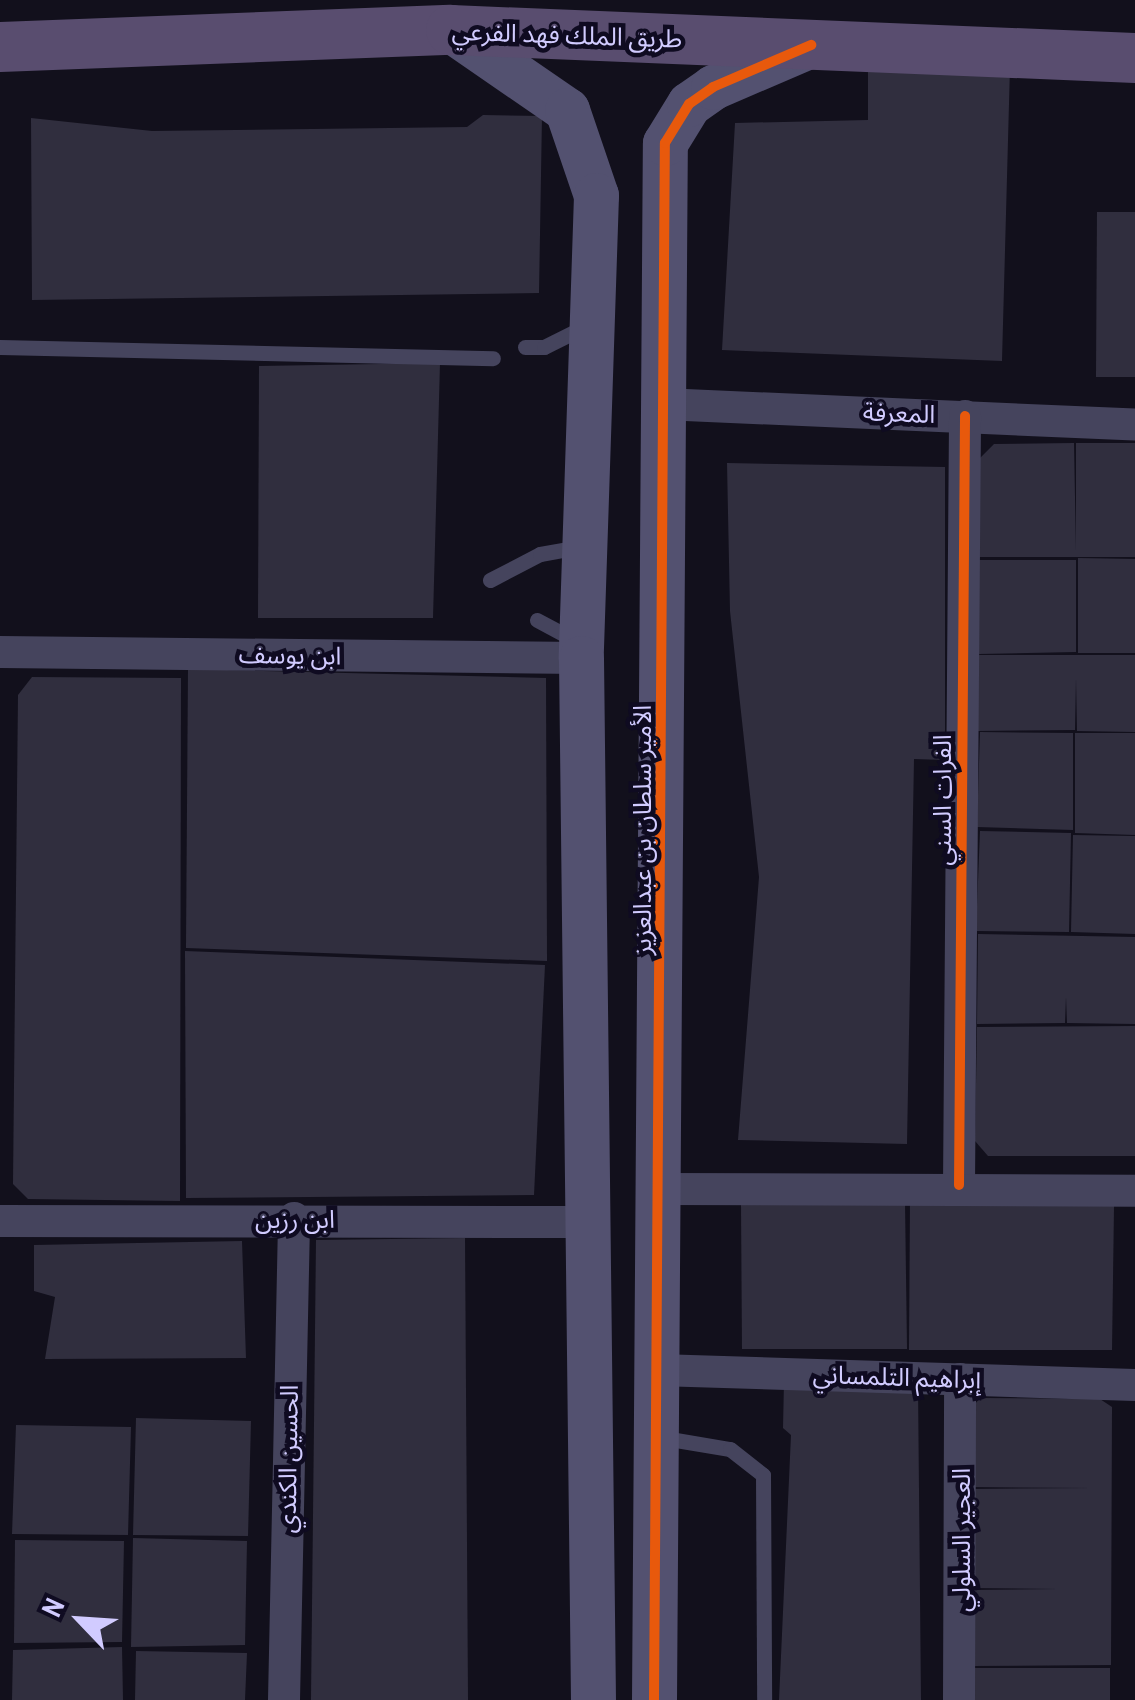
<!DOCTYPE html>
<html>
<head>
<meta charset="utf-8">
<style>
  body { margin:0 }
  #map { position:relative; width:1135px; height:1700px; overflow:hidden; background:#12101c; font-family:"Archivo Narrow","Noto Sans Arabic",sans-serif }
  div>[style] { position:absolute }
  .building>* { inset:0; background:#302e3e }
  .lane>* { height:15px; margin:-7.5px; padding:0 7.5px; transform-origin:7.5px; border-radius:7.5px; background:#45445d }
  .street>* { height:32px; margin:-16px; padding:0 16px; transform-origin:16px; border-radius:16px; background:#45445d }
  .secondary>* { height:45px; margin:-22.5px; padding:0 22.5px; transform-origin:22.5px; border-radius:22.5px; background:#535170 }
  .primary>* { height:50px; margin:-25px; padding:0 25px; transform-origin:25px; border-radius:25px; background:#594d6f }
  .cycleway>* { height:10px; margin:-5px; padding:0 5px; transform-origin:5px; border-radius:5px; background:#e8590c }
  span { translate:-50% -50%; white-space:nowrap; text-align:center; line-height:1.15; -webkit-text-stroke:9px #0f0b21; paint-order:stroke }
  .street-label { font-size:25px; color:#d1cbff }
  .north { position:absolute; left:30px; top:1570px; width:100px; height:100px; -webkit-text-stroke:8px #0f0b21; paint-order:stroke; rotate:295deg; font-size:28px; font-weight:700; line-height:40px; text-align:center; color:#d1cbff }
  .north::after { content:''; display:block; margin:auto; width:35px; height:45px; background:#d1cbff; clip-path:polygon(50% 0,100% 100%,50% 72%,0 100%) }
</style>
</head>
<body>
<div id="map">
  <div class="building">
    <div style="clip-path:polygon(868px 60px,1010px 67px,1002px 361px,722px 350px,735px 123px,868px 120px)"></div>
    <div style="clip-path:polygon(483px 115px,542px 116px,539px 293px,32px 300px,31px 118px,152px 131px,467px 127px)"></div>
    <div style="clip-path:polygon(1097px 212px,1135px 212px,1135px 377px,1096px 377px)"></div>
    <div style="clip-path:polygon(440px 363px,433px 618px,258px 618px,259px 366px)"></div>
    <div style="clip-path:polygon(1074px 443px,1076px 551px,1076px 443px,1135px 443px,1135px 557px,978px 557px,979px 459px,994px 444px)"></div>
    <div style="clip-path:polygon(727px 463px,945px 467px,945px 760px,914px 759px,907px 1144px,738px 1140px,759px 877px,730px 611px)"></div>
    <div style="clip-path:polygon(1078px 558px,1135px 559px,1135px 653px,1078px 653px)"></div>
    <div style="clip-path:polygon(979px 560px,1076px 560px,1076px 652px,979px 654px)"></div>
    <div style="clip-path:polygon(979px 655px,1135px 655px,1135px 732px,1077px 731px,1076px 679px,1075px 730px,977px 731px)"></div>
    <div style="clip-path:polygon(188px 669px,546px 678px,547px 961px,186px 948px)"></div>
    <div style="clip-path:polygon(32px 677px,181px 678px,180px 1201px,28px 1199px,13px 1184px,18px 695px)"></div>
    <div style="clip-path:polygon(980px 732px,1073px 733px,1073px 830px,977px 827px)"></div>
    <div style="clip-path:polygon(1075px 733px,1135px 733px,1135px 835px,1075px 833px)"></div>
    <div style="clip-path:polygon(980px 831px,1071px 833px,1069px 932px,976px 931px)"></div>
    <div style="clip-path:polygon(1073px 835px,1135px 836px,1135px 934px,1071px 932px)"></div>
    <div style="clip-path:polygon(978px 934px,1135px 937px,1135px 1024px,1067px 1023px,1066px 997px,1065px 1023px,977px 1024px)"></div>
    <div style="clip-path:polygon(185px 951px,545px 965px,534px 1195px,186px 1198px)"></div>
    <div style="clip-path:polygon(1135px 1026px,1135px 1156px,988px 1156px,975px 1141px,977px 1027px)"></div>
    <div style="clip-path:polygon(910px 1201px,1114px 1206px,1112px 1350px,909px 1350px)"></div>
    <div style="clip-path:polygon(905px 1202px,907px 1349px,742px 1349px,741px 1203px)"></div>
    <div style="clip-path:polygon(465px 1238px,468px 1700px,311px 1700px,316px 1240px)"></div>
    <div style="clip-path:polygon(242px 1241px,246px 1358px,45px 1359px,55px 1297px,34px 1291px,34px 1245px)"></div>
    <div style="clip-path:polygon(784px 1381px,918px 1385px,921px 1700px,779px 1700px,791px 1435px,783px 1428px)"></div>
    <div style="clip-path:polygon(980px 1398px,1100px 1399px,1112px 1407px,1111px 1665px,971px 1666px,970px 1590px,1058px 1589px,970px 1588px,970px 1489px,1092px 1488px,969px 1487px,970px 1410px)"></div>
    <div style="clip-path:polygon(136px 1418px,251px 1421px,248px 1536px,133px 1535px)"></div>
    <div style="clip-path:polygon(16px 1425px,131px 1427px,128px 1535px,12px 1534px)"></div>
    <div style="clip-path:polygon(133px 1538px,247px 1541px,245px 1645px,131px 1647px)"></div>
    <div style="clip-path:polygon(15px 1540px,124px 1541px,122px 1642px,14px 1643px)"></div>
    <div style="clip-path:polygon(122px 1647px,123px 1700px,12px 1700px,13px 1650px)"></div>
    <div style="clip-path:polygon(136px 1651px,247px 1653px,245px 1700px,135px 1700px)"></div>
    <div style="clip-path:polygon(971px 1668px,1110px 1668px,1110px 1700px,970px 1700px)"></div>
  </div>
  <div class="lane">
    <div style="left:0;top:347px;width:493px;rotate:1.3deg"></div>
    <div style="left:525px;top:347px;width:19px"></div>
    <div style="left:544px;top:347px;width:42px;rotate:-26.6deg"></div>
    <div style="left:490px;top:580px;width:56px;rotate:-27.5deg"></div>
    <div style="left:540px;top:554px;width:39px;rotate:-10deg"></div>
    <div style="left:537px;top:620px;width:47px;rotate:28.2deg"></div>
    <div style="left:658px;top:1437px;width:73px;rotate:9.5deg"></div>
    <div style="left:730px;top:1449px;width:42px;rotate:38.2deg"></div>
    <div style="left:763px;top:1475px;width:225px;rotate:89.7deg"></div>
  </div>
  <div class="street">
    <div style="left:663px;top:404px;width:472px;rotate:2.5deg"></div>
    <div style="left:0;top:652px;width:581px;rotate:0.59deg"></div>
    <div style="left:959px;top:1185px;width:769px;rotate:-89.55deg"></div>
    <div style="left:661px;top:1189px;width:474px;rotate:0.2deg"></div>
    <div style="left:0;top:1221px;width:590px;rotate:0.1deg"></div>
    <div style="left:658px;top:1370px;width:477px;rotate:1.8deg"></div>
    <div style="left:284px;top:1700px;width:482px;rotate:-88.8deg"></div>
    <div style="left:959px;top:1700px;width:321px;rotate:-89.8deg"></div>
  </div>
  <div class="secondary">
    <div style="left:451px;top:30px;width:141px;rotate:34.6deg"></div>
    <div style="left:567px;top:110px;width:90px;rotate:71.2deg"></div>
    <div style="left:596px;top:195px;width:463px;rotate:91.9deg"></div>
    <div style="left:581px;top:658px;width:1042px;rotate:89.34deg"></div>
    <div style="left:654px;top:1700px;width:1557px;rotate:-89.6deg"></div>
    <div style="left:665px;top:143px;width:46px;rotate:-58.4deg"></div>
    <div style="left:689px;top:104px;width:29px;rotate:-35deg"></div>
    <div style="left:713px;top:87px;width:107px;rotate:-23.2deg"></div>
  </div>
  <div class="primary">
    <div style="left:0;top:47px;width:451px;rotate:-2.2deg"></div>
    <div style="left:451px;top:30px;width:685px;rotate:2.34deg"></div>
  </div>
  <div class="cycleway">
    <div style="left:959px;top:1185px;width:769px;rotate:-89.55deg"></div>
    <div style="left:654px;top:1700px;width:1557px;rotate:-89.6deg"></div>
    <div style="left:665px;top:143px;width:46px;rotate:-58.4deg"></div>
    <div style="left:689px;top:104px;width:29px;rotate:-35deg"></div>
    <div style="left:713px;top:87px;width:107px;rotate:-23.2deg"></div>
  </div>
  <div class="street-label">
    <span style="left:567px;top:35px;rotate:2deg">طريق الملك فهد الفرعي</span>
    <span style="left:899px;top:413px;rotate:2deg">المعرفة</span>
    <span style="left:290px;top:655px;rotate:1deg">ابن يوسف</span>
    <span style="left:942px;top:800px;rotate:-90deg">الفرات السني</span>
    <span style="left:642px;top:830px;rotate:-90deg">الأمير سلطان بن عبدالعزيز</span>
    <span style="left:295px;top:1219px">ابن رزين</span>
    <span style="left:897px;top:1377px;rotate:2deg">إبراهيم التلمساني</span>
    <span style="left:288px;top:1459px;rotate:-89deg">الحسين الكندي</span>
    <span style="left:961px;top:1540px;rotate:-90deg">العجير السلولي</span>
  </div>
  <div class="north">N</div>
</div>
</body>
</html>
